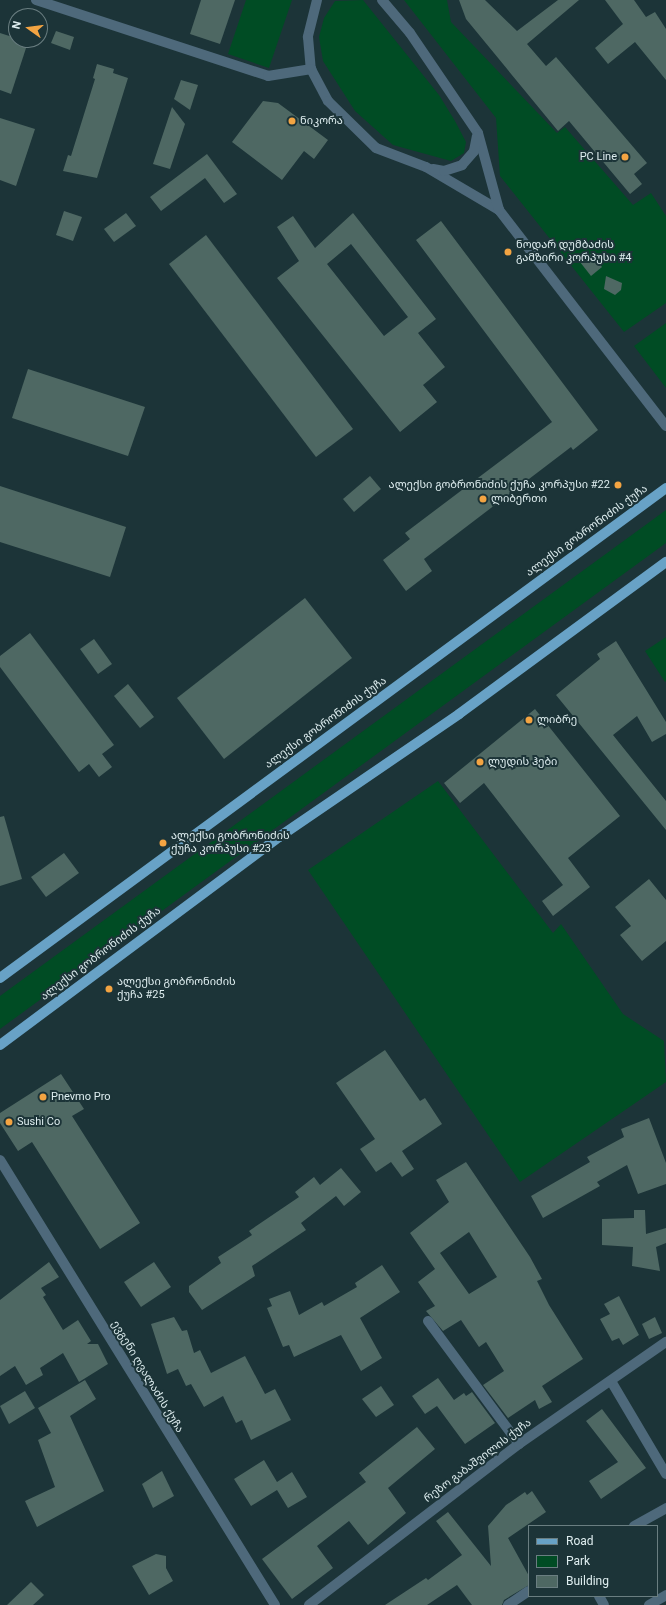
<!DOCTYPE html>
<html>
<head>
<meta charset="utf-8">
<style>
  body { margin:0 }
  #map { position:relative; width:666px; height:1605px; overflow:hidden; background:#1c3438; font-family:Roboto,"Noto Sans Georgian",sans-serif }
  div>[style] { position:absolute }
  .green>* { inset:0; background:#004c24 }
  .building>* { inset:0; background:#4e6863 }
  .minor>* { height:10px; margin:-5px; padding:0 5px; transform-origin:5px; border-radius:5px; background:#4e697b }
  .major>* { height:10px; margin:-5px; padding:0 5px; transform-origin:5px; border-radius:5px; background:#68a2c6 }
  .dots>* { width:11px; height:11px; translate:-50% -50%; box-sizing:border-box; border:2px solid #1c3438; border-radius:50% }
  span { translate:-50% -50%; white-space:nowrap; text-align:center; line-height:1.15; -webkit-text-stroke:4px #1c3438; paint-order:stroke }
  .poi-label { font-size:11px; color:#deedef }
  .left { translate:0 -50%; text-align:left }
  .right { translate:-100% -50%; text-align:right }
  .street-label { font-size:11px; color:#deedef }
  .legend { position:absolute; left:528px; top:1525px; width:130px; height:72px; box-sizing:border-box; background:#1c3438; border:1px solid #6a7e81; margin:0; padding:5px 7px; list-style:none; font-size:12px; color:#deedef }
  .legend li { display:flex; align-items:center; gap:8px; height:20px }
  .legend b { width:20px; border:1px solid #6a7e81 }
  .north { position:absolute; left:8px; top:8px; width:40px; height:40px; box-sizing:border-box; background:#1c3438; border:1px solid #6a7e81; border-radius:50%; rotate:284deg; font-size:11px; font-weight:700; line-height:16px; text-align:center; color:#deedef }
  .north::after { content:''; display:block; margin:auto; width:14px; height:18px; background:#f3a442; clip-path:polygon(50% 0,100% 100%,50% 72%,0 100%) }
</style>
</head>
<body>
<div id="map">
  <div class="green">
    <div style="clip-path:polygon(246px 0,292px 0,269px 68px,228px 54px)"></div>
    <div style="clip-path:polygon(363px 0,439px 95px,455px 121px,466px 142px,464px 153px,451px 161px,393px 145px,355px 111px,323px 61px,319px 37px,324px 18px,335px 1px)"></div>
    <div style="clip-path:polygon(404px 0,447px 0,451px 22px,557px 133px,565px 127px,633px 205px,651px 193px,666px 216px,666px 303px,624px 332px,500px 176px,496px 118px)"></div>
    <div style="clip-path:polygon(666px 323px,666px 388px,634px 346px)"></div>
    <div style="clip-path:polygon(666px 510px,666px 543px,0 1029px,0 996px)"></div>
    <div style="clip-path:polygon(666px 637px,666px 681px,665px 682px,645px 651px)"></div>
    <div style="clip-path:polygon(438px 781px,553px 933px,561px 924px,623px 1014px,664px 1041px,666px 1082px,520px 1182px,308px 870px)"></div>
  </div>
  <div class="building">
    <div style="clip-path:polygon(201px 0,235px 0,220px 44px,190px 34px)"></div>
    <div style="clip-path:polygon(459px 0,485px 0,517px 31px,558px 0,579px 0,527px 44px,546px 66px,556px 57px,647px 163px,634px 174px,642px 184px,630px 194px,569px 121px,558px 131px,466px 19px)"></div>
    <div style="clip-path:polygon(605px 0,634px 0,646px 17px,655px 12px,666px 29px,666px 80px,635px 42px,608px 64px,595px 48px,623px 24px)"></div>
    <div style="clip-path:polygon(56px 31px,74px 37px,70px 50px,51px 43px)"></div>
    <div style="clip-path:polygon(0 33px,28px 42px,11px 94px,0 90px)"></div>
    <div style="clip-path:polygon(97px 64px,114px 69px,113px 73px,128px 78px,97px 178px,63px 171px,68px 155px,71px 156px,95px 79px,93px 78px)"></div>
    <div style="clip-path:polygon(181px 80px,198px 85px,190px 110px,174px 99px)"></div>
    <div style="clip-path:polygon(263px 101px,278px 103px,328px 140px,314px 159px,304px 151px,282px 180px,232px 142px)"></div>
    <div style="clip-path:polygon(172px 107px,185px 124px,170px 169px,153px 164px)"></div>
    <div style="clip-path:polygon(0 118px,35px 129px,16px 186px,0 180px)"></div>
    <div style="clip-path:polygon(207px 154px,237px 194px,224px 203px,205px 178px,161px 211px,150px 197px)"></div>
    <div style="clip-path:polygon(64px 211px,82px 217px,73px 241px,56px 235px)"></div>
    <div style="clip-path:polygon(126px 213px,136px 226px,114px 242px,104px 229px)"></div>
    <div style="clip-path:polygon(evenodd,353px 213px,436px 319px,418px 333px,445px 367px,423px 385px,437px 402px,400px 432px,277px 278px,299px 261px,277px 227px,293px 216px,315px 248px,353px 213px,351px 244px,408px 317px,384px 336px,327px 264px,351px 244px)"></div>
    <div style="clip-path:polygon(441px 221px,598px 430px,573px 450px,571px 447px,424px 559px,432px 571px,406px 591px,383px 560px,410px 539px,405px 533px,552px 422px,416px 240px)"></div>
    <div style="clip-path:polygon(206px 235px,353px 429px,316px 457px,169px 264px)"></div>
    <div style="clip-path:polygon(591px 254px,602px 267px,591px 276px,580px 262px)"></div>
    <div style="clip-path:polygon(606px 276px,622px 283px,621px 290px,615px 295px,604px 289px)"></div>
    <div style="clip-path:polygon(28px 369px,145px 407px,128px 456px,12px 418px)"></div>
    <div style="clip-path:polygon(370px 476px,381px 489px,354px 512px,343px 499px)"></div>
    <div style="clip-path:polygon(0 486px,126px 527px,110px 577px,0 542px)"></div>
    <div style="clip-path:polygon(305px 598px,352px 658px,224px 759px,177px 698px)"></div>
    <div style="clip-path:polygon(30px 633px,114px 745px,102px 754px,112px 767px,99px 777px,89px 764px,79px 772px,0 667px,0 656px)"></div>
    <div style="clip-path:polygon(94px 639px,112px 664px,98px 674px,80px 649px)"></div>
    <div style="clip-path:polygon(616px 641px,666px 722px,666px 734px,652px 742px,637px 716px,613px 735px,666px 801px,666px 830px,556px 695px,600px 659px,597px 654px)"></div>
    <div style="clip-path:polygon(128px 684px,154px 717px,140px 728px,114px 696px)"></div>
    <div style="clip-path:polygon(535px 709px,620px 816px,568px 858px,590px 887px,553px 916px,542px 901px,563px 885px,484px 783px,460px 803px,444px 783px)"></div>
    <div style="clip-path:polygon(4px 816px,22px 879px,0 886px,0 817px)"></div>
    <div style="clip-path:polygon(64px 853px,79px 873px,46px 897px,31px 877px)"></div>
    <div style="clip-path:polygon(649px 879px,666px 900px,666px 941px,642px 961px,620px 935px,631px 926px,615px 907px)"></div>
    <div style="clip-path:polygon(385px 1050px,420px 1101px,425px 1098px,442px 1124px,402px 1151px,414px 1169px,402px 1177px,391px 1162px,376px 1172px,360px 1149px,375px 1139px,336px 1083px)"></div>
    <div style="clip-path:polygon(61px 1074px,84px 1109px,72px 1116px,140px 1223px,100px 1249px,32px 1142px,18px 1151px,0 1123px,0 1113px)"></div>
    <div style="clip-path:polygon(649px 1118px,666px 1163px,666px 1184px,638px 1194px,627px 1165px,597px 1182px,600px 1186px,543px 1218px,531px 1196px,590px 1162px,587px 1157px,624px 1137px,621px 1129px)"></div>
    <div style="clip-path:polygon(evenodd,466px 1162px,530px 1257px,542px 1279px,537px 1281px,549px 1305px,583px 1359px,542px 1386px,552px 1402px,539px 1409px,535px 1400px,508px 1418px,483px 1385px,504px 1371px,486px 1342px,479px 1347px,461px 1320px,443px 1331px,426px 1311px,435px 1306px,418px 1282px,435px 1269px,410px 1233px,449px 1202px,436px 1180px,466px 1162px,469px 1232px,497px 1277px,469px 1294px,440px 1253px,469px 1232px)"></div>
    <div style="clip-path:polygon(341px 1168px,361px 1192px,344px 1206px,336px 1196px,301px 1223px,306px 1230px,252px 1266px,255px 1276px,202px 1310px,189px 1292px,189px 1286px,221px 1263px,218px 1257px,252px 1235px,249px 1231px,299px 1197px,295px 1192px,314px 1177px,320px 1185px)"></div>
    <div style="clip-path:polygon(634px 1210px,645px 1210px,646px 1234px,666px 1228px,666px 1243px,656px 1247px,660px 1271px,632px 1266px,633px 1247px,602px 1245px,602px 1219px,634px 1218px)"></div>
    <div style="clip-path:polygon(49px 1262px,59px 1277px,41px 1288px,46px 1295px,43px 1297px,63px 1330px,78px 1320px,91px 1341px,87px 1344px,98px 1344px,108px 1364px,79px 1382px,63px 1353px,40px 1368px,43px 1375px,26px 1385px,15px 1366px,0 1376px,0 1300px)"></div>
    <div style="clip-path:polygon(154px 1262px,171px 1287px,141px 1307px,124px 1282px)"></div>
    <div style="clip-path:polygon(382px 1265px,400px 1292px,360px 1318px,382px 1358px,361px 1371px,341px 1335px,294px 1357px,289px 1345px,283px 1347px,267px 1308px,272px 1306px,269px 1299px,290px 1291px,299px 1315px,322px 1302px,324px 1306px,357px 1287px,355px 1283px)"></div>
    <div style="clip-path:polygon(619px 1296px,639px 1335px,623px 1345px,619px 1338px,612px 1341px,600px 1319px,610px 1314px,604px 1304px)"></div>
    <div style="clip-path:polygon(174px 1317px,182px 1331px,187px 1330px,194px 1353px,200px 1350px,211px 1373px,245px 1356px,265px 1394px,275px 1389px,291px 1420px,251px 1440px,242px 1420px,236px 1423px,223px 1396px,204px 1407px,191px 1384px,186px 1386px,178px 1369px,167px 1374px,151px 1324px)"></div>
    <div style="clip-path:polygon(655px 1317px,662px 1333px,649px 1339px,642px 1324px)"></div>
    <div style="clip-path:polygon(438px 1378px,454px 1400px,464px 1393px,466px 1396px,472px 1392px,495px 1423px,465px 1444px,437px 1406px,425px 1414px,412px 1396px)"></div>
    <div style="clip-path:polygon(85px 1380px,96px 1399px,70px 1416px,104px 1491px,37px 1527px,25px 1501px,55px 1487px,38px 1440px,51px 1433px,38px 1408px)"></div>
    <div style="clip-path:polygon(381px 1386px,394px 1405px,376px 1417px,362px 1399px)"></div>
    <div style="clip-path:polygon(25px 1391px,35px 1408px,9px 1424px,0 1406px)"></div>
    <div style="clip-path:polygon(602px 1409px,646px 1468px,601px 1499px,589px 1481px,618px 1462px,586px 1421px)"></div>
    <div style="clip-path:polygon(417px 1427px,435px 1449px,388px 1488px,406px 1513px,368px 1545px,349px 1521px,317px 1546px,333px 1568px,292px 1599px,262px 1559px,366px 1482px,359px 1473px)"></div>
    <div style="clip-path:polygon(264px 1460px,277px 1482px,292px 1472px,307px 1497px,288px 1508px,277px 1490px,251px 1506px,234px 1479px)"></div>
    <div style="clip-path:polygon(162px 1471px,174px 1496px,153px 1508px,142px 1484px)"></div>
    <div style="clip-path:polygon(532px 1491px,546px 1512px,508px 1538px,529px 1576px,529px 1585px,504px 1600px,502px 1605px,472px 1605px,457px 1585px,427px 1605px,385px 1605px,426px 1578px,428px 1580px,462px 1555px,436px 1521px,448px 1512px,491px 1566px,488px 1526px,506px 1505px,525px 1492px,527px 1495px)"></div>
    <div style="clip-path:polygon(156px 1554px,166px 1556px,166px 1568px,173px 1581px,149px 1595px,132px 1566px)"></div>
    <div style="clip-path:polygon(31px 1582px,44px 1595px,33px 1605px,7px 1605px)"></div>
  </div>
  <div class="minor">
    <div style="left:36px;top:0;width:244px;rotate:18.1deg"></div>
    <div style="left:268px;top:76px;width:44px;rotate:-9.2deg"></div>
    <div style="left:317px;top:0;width:38px;rotate:104deg"></div>
    <div style="left:308px;top:37px;width:32px;rotate:85deg"></div>
    <div style="left:311px;top:69px;width:36px;rotate:62deg"></div>
    <div style="left:328px;top:101px;width:67px;rotate:44.4deg"></div>
    <div style="left:376px;top:148px;width:53px;rotate:20.8deg"></div>
    <div style="left:426px;top:167px;width:85px;rotate:30.5deg"></div>
    <div style="left:499px;top:210px;width:273px;rotate:52.3deg"></div>
    <div style="left:382px;top:0;width:43px;rotate:49.7deg"></div>
    <div style="left:410px;top:33px;width:121px;rotate:55.8deg"></div>
    <div style="left:478px;top:133px;width:80px;rotate:74.7deg"></div>
    <div style="left:433px;top:169px;width:11px;rotate:10deg"></div>
    <div style="left:444px;top:171px;width:19px;rotate:-18deg"></div>
    <div style="left:462px;top:165px;width:18px;rotate:-49deg"></div>
    <div style="left:474px;top:151px;width:15px;rotate:-79deg"></div>
    <div style="left:0;top:1160px;width:523px;rotate:58.28deg"></div>
    <div style="left:428px;top:1321px;width:153px;rotate:53.5deg"></div>
    <div style="left:611px;top:1381px;width:108px;rotate:59.4deg"></div>
    <div style="left:634px;top:1526px;width:37px;rotate:-29deg"></div>
    <div style="left:599px;top:1596px;width:10px;rotate:61deg"></div>
    <div style="left:309px;top:1605px;width:265px;rotate:-37.5deg"></div>
    <div style="left:519px;top:1444px;width:179px;rotate:-34.8deg"></div>
    <div style="left:508px;top:1605px;width:25px;rotate:-34deg"></div>
    <div style="left:649px;top:1605px;width:20px;rotate:-30deg"></div>
  </div>
  <div class="major">
    <div style="left:0;top:978px;width:827px;rotate:-36.34deg"></div>
    <div style="left:0;top:1045px;width:348px;rotate:-36.7deg"></div>
    <div style="left:279px;top:837px;width:218px;rotate:-34.3deg"></div>
    <div style="left:459px;top:714px;width:257px;rotate:-36.3deg"></div>
  </div>
  <div class="dots">
    <div style="left:292px;top:121px;background:#f3a442"></div>
    <div style="left:625px;top:157px;background:#f3a442"></div>
    <div style="left:508px;top:252px;background:#f3a442"></div>
    <div style="left:618px;top:485px;background:#f3a442"></div>
    <div style="left:483px;top:499px;background:#f3a442"></div>
    <div style="left:529px;top:720px;background:#f3a442"></div>
    <div style="left:480px;top:762px;background:#f3a442"></div>
    <div style="left:163px;top:843px;background:#f3a442"></div>
    <div style="left:109px;top:989px;background:#f3a442"></div>
    <div style="left:43px;top:1097px;background:#f3a442"></div>
    <div style="left:9px;top:1122px;background:#f3a442"></div>
  </div>
  <div class="poi-label">
    <span class="left" style="left:300px;top:121px">ნიკორა</span>
    <span class="right" style="left:617px;top:157px">PC Line</span>
    <span class="left" style="left:516px;top:252px">ნოდარ დუმბაძის<br>გამზირი კორპუსი #4</span>
    <span class="right" style="left:610px;top:485px">ალექსი გობრონიძის ქუჩა კორპუსი #22</span>
    <span class="left" style="left:491px;top:499px">ლიბერთი</span>
    <span class="left" style="left:537px;top:720px">ლიბრე</span>
    <span class="left" style="left:488px;top:762px">ლუდის ჰები</span>
    <span class="left" style="left:171px;top:843px">ალექსი გობრონიძის<br>ქუჩა კორპუსი #23</span>
    <span class="left" style="left:117px;top:989px">ალექსი გობრონიძის<br>ქუჩა #25</span>
    <span class="left" style="left:51px;top:1097px">Pnevmo Pro</span>
    <span class="left" style="left:17px;top:1122px">Sushi Co</span>
  </div>
  <div class="street-label">
    <span style="left:587px;top:531px;rotate:-36deg">ალექსი გობრონიძის ქუჩა</span>
    <span style="left:326px;top:723px;rotate:-36deg">ალექსი გობრონიძის ქუჩა</span>
    <span style="left:101px;top:954px;rotate:-37deg">ალექსი გობრონიძის ქუჩა</span>
    <span style="left:147px;top:1377px;rotate:59deg">ევგენი ღვალაძის ქუჩა</span>
    <span style="left:478px;top:1461px;rotate:-37deg">რეზო გაბაშვილის ქუჩა</span>
  </div>
  <ul class="legend">
  <li><b style="height:5px;background:#68a2c6"></b>Road</li>
  <li><b style="height:11px;background:#004c24"></b>Park</li>
  <li><b style="height:11px;background:#4e6863"></b>Building</li>
  </ul>
  <div class="north">N</div>
</div>
</body>
</html>
